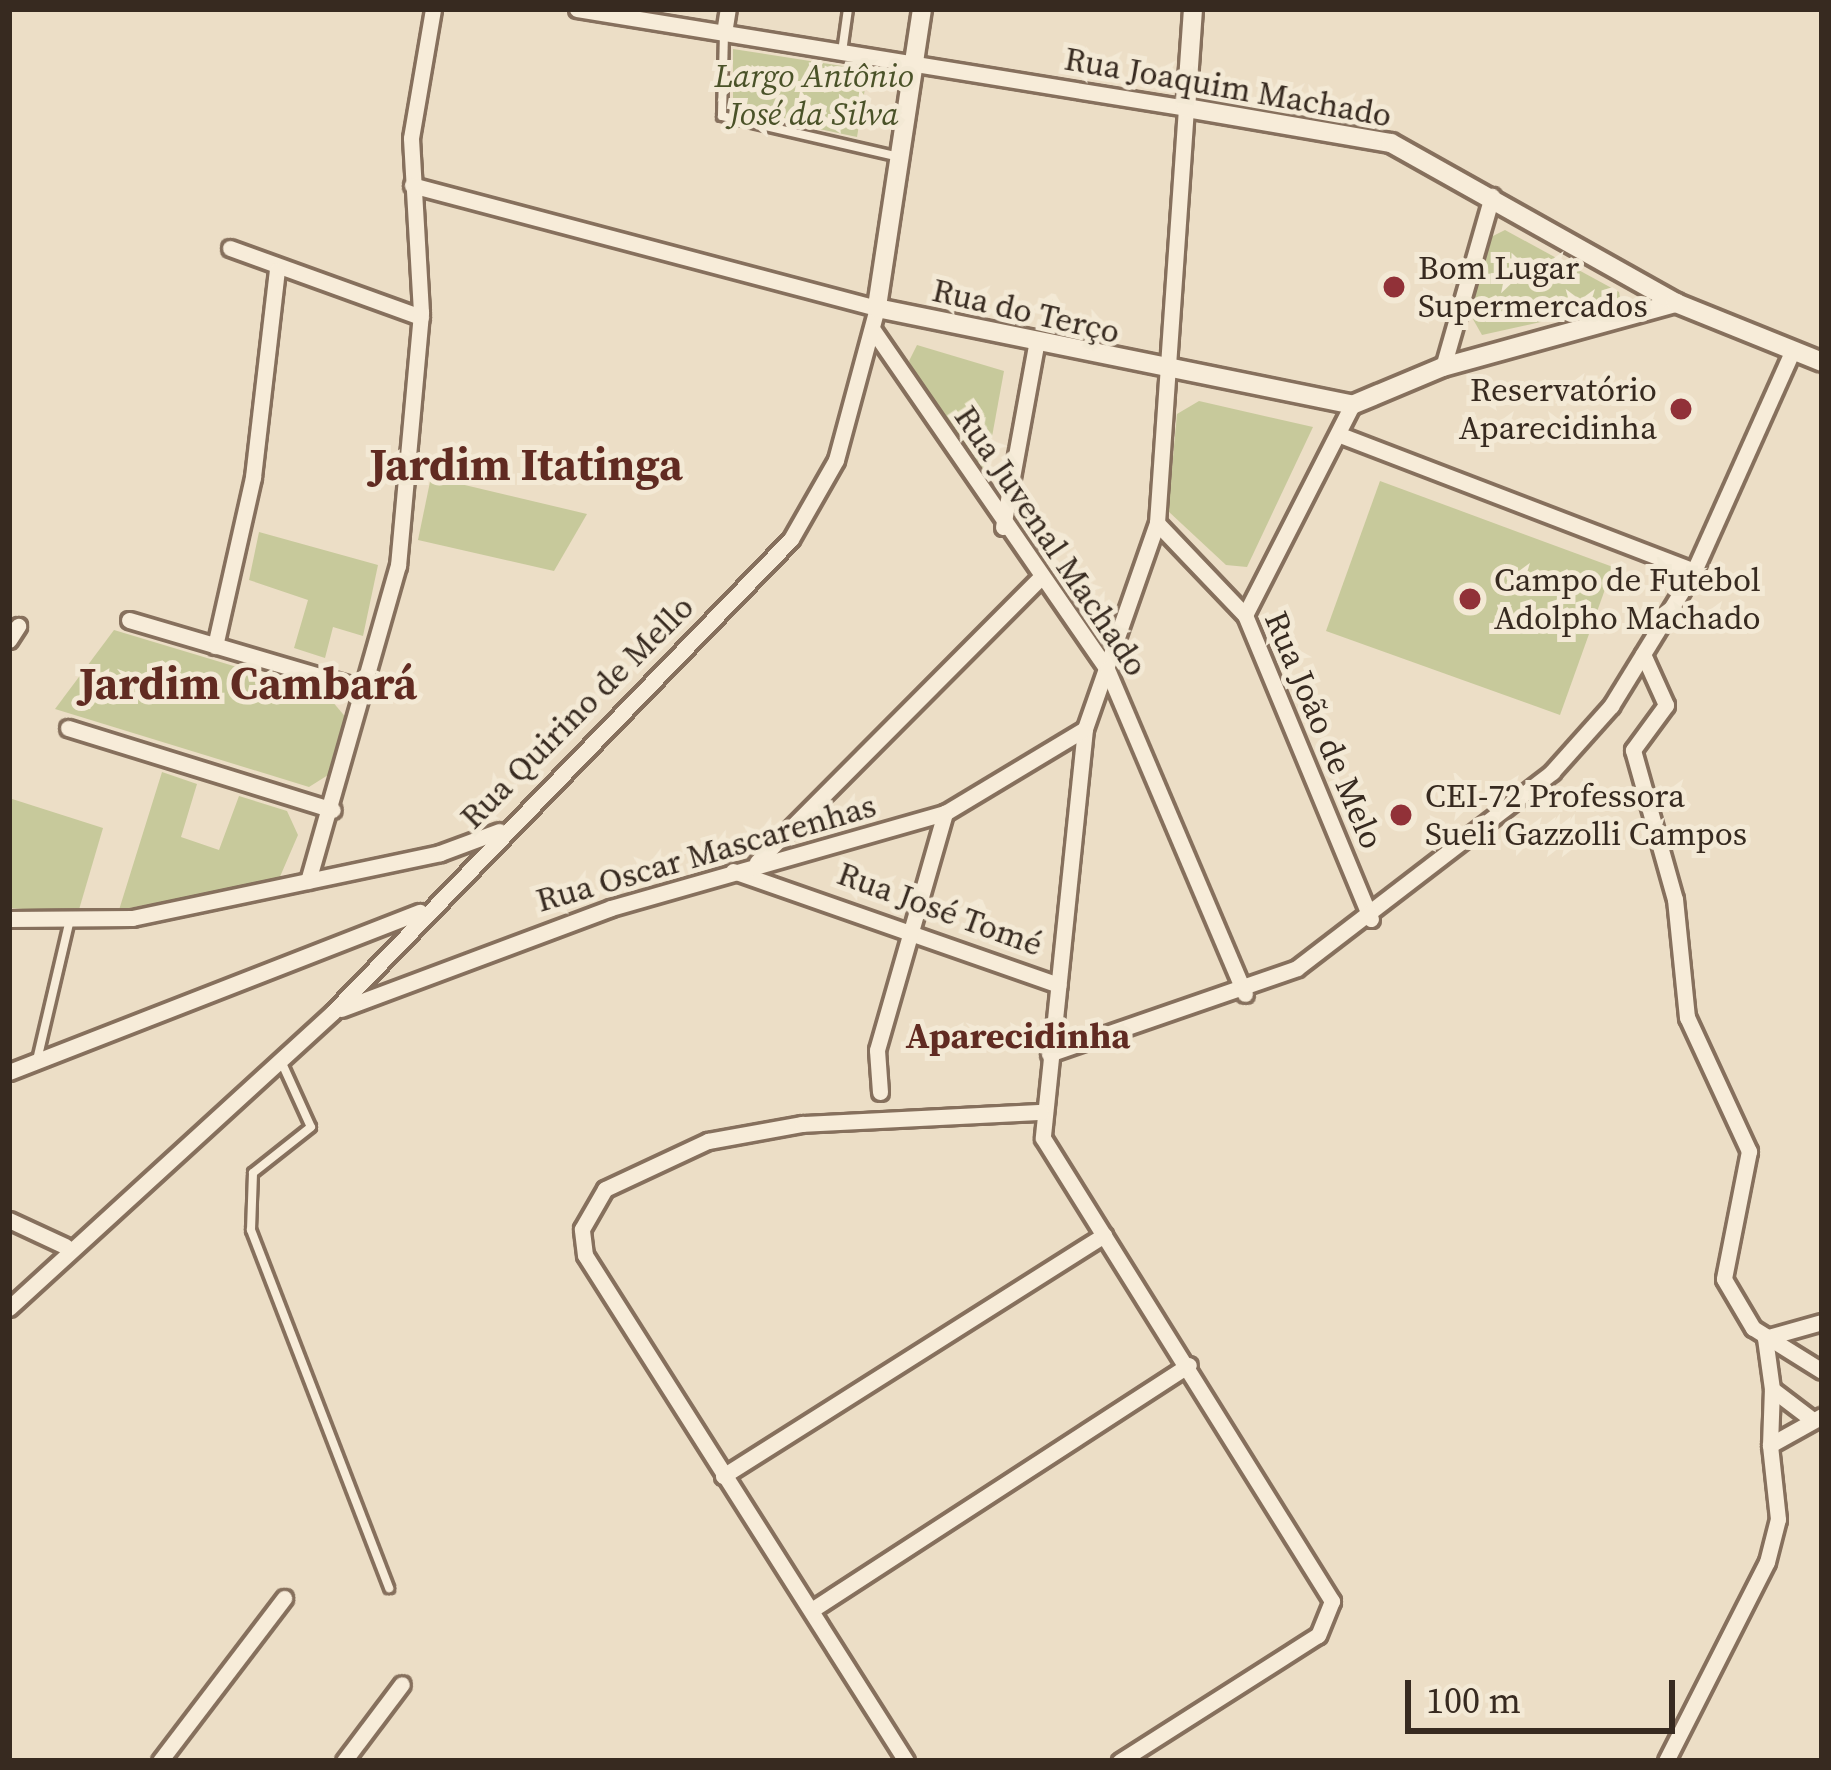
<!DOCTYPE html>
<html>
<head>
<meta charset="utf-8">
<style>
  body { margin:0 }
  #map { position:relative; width:1831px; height:1770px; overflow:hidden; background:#ecdec6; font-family:"Source Serif 4",serif }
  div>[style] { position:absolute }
  .green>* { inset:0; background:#c7c99b }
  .roads { filter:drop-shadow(3px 0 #86705d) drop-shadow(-3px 0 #86705d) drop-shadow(0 3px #86705d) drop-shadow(0 -3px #86705d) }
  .service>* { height:8px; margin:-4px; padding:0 4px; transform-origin:4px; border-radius:4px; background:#f7ecd9 }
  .minor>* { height:15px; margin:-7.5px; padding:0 7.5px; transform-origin:7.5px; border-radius:7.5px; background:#f7ecd9 }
  .tertiary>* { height:18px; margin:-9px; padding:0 9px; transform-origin:9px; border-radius:9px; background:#f7ecd9 }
  .dots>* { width:33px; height:33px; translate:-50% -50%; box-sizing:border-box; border:6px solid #f3e9d5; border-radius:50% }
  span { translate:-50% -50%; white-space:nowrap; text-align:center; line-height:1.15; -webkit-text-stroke:10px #f3e9d5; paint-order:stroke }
  .park-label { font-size:33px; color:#4a5228; font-style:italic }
  .street-label { font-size:33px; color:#372a20 }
  .poi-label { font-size:33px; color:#372a20 }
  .left { translate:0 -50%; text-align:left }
  .right { translate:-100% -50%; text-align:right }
  .neighbourhood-label { font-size:36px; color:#612b22; font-weight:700 }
  .district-label { font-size:45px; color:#612b22; font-weight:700 }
  .frame { position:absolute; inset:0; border:12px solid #372a20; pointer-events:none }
  .scale { position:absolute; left:1405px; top:1680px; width:270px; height:54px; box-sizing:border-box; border:6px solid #372a20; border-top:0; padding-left:15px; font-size:36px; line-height:42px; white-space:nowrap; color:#372a20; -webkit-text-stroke:9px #f3e9d5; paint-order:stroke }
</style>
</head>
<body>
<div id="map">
  <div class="green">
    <div style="clip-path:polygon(733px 49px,868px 70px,857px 137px,733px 111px)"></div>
    <div style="clip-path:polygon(1505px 230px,1619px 292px,1621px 304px,1482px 335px,1470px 314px,1491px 237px)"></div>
    <div style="clip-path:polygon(917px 345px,1004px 371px,985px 475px,924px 392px,909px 361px)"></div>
    <div style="clip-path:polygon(1199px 401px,1313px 427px,1247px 567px,1226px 565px,1168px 511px,1177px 414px)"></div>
    <div style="clip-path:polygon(431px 477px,587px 514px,554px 571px,418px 540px)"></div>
    <div style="clip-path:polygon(1380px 481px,1613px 567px,1560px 715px,1326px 631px)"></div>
    <div style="clip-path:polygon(259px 532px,378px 565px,363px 636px,333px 627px,325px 658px,294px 648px,308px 600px,249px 580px)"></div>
    <div style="clip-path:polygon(114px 630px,326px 694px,348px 720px,336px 770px,309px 787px,55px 709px)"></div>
    <div style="clip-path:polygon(162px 772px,197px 784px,181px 837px,219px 850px,239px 796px,287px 811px,298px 835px,279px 879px,119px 910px)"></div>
    <div style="clip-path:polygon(9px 798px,103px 828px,78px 913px,9px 908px)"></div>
  </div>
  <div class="roads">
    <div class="service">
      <div style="left:724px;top:33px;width:83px;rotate:91.4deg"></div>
      <div style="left:722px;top:116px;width:183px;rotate:13deg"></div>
      <div style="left:842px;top:52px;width:43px;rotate:-82.1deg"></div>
      <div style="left:37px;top:1060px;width:140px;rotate:-76.8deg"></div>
      <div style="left:281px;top:1061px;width:72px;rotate:65.6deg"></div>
      <div style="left:311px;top:1127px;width:74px;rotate:141.6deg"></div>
      <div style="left:253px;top:1173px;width:57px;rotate:92deg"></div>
      <div style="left:251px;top:1230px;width:384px;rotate:68.9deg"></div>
    </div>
    <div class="minor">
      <div style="left:577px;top:9px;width:617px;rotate:9.23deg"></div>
      <div style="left:1186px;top:108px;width:416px;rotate:94deg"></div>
      <div style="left:1157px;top:523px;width:218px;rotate:109.3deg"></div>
      <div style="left:1085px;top:729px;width:411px;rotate:95.9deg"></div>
      <div style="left:1043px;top:1138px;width:546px;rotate:58.03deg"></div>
      <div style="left:1332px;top:1601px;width:37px;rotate:112deg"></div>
      <div style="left:1318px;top:1635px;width:235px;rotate:147.5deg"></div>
      <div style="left:724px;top:33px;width:24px;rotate:-81deg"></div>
      <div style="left:230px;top:248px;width:203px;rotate:19.9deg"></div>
      <div style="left:873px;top:330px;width:412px;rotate:55.4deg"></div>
      <div style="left:1107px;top:669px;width:353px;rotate:67deg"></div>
      <div style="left:1443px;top:367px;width:178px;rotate:-74deg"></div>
      <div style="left:1340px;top:435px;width:379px;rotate:21deg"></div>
      <div style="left:1157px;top:523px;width:127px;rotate:46.3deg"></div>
      <div style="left:1245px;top:615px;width:329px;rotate:67.5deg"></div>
      <div style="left:1003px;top:527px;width:185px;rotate:-79.7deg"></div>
      <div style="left:1245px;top:615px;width:236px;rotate:-63deg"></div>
      <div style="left:129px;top:620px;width:248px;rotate:16.4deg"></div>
      <div style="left:9px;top:640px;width:17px;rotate:-57deg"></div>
      <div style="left:215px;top:646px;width:173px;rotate:-77.3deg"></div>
      <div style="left:253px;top:477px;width:208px;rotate:-83.4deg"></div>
      <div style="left:1643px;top:654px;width:56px;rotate:65.7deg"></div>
      <div style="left:1666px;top:705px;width:56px;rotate:126.3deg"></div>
      <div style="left:1633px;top:750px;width:155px;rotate:74.3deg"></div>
      <div style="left:1675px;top:899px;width:119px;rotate:84.2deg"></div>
      <div style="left:1687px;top:1017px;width:148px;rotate:65.2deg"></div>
      <div style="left:1749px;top:1151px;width:130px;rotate:101.1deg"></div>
      <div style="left:1724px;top:1279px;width:57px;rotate:59.4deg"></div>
      <div style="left:1753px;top:1328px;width:81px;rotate:31.9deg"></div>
      <div style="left:68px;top:728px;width:277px;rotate:17.2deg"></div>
      <div style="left:757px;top:862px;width:400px;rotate:-45.1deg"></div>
      <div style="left:733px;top:871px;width:345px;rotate:19.3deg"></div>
      <div style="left:308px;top:881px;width:328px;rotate:-74.1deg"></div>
      <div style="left:398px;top:566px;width:255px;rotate:-84.8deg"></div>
      <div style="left:421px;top:312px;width:174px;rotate:-93.3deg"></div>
      <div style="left:411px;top:138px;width:131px;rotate:-80.3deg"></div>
      <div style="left:9px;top:919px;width:123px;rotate:-0.5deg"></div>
      <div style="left:132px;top:918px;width:315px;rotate:-11.9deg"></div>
      <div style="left:440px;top:853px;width:63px;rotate:-20.4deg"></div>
      <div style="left:341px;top:1009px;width:288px;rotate:-20.5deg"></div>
      <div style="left:611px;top:908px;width:347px;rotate:-15.9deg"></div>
      <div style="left:945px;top:813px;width:163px;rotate:-31deg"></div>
      <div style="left:1049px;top:1054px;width:262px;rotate:-19.1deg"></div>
      <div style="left:1297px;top:968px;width:322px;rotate:-37.5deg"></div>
      <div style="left:1552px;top:772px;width:89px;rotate:-48.2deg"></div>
      <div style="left:1611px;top:706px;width:158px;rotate:-58.4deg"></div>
      <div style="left:1694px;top:571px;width:242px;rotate:-65.9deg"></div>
      <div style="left:9px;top:1072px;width:441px;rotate:-21.3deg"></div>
      <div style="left:880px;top:1092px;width:42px;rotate:-94.1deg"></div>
      <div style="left:877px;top:1050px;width:247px;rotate:-74deg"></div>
      <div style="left:9px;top:1220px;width:62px;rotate:24.9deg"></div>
      <div style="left:9px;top:1308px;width:439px;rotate:-42.4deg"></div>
      <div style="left:333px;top:1012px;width:658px;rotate:-45.92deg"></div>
      <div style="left:791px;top:539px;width:91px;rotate:-60.3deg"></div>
      <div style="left:836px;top:460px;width:157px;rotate:-74.9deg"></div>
      <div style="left:877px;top:308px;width:481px;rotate:-165.2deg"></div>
      <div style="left:1810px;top:1418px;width:48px;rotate:-142.7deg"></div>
      <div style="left:1772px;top:1389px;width:51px;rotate:-97.8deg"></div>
      <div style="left:1765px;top:1338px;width:59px;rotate:-15.7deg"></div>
      <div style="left:1770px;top:1445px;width:56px;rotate:-88deg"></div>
      <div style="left:723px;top:1476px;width:451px;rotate:-32.3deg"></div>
      <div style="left:813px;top:1609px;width:448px;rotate:-33deg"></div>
      <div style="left:160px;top:1761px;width:205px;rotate:-52.7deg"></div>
      <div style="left:344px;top:1761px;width:96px;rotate:-53deg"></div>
      <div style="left:906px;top:1761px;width:599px;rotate:-122.39deg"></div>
      <div style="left:585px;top:1255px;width:26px;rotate:-97deg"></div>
      <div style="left:582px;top:1229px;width:46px;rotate:-60.1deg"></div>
      <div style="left:605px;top:1189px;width:114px;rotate:-25deg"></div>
      <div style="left:708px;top:1141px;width:96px;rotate:-10.3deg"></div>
      <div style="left:802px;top:1124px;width:239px;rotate:-2.9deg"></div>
      <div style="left:1666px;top:1761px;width:223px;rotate:-63.1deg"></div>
      <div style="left:1767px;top:1562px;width:44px;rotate:-75.7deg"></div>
      <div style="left:1778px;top:1519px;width:74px;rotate:-96.2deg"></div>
      <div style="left:1770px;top:1445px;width:60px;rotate:-29.1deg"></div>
    </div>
    <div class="tertiary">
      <div style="left:922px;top:9px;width:302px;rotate:98.6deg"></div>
      <div style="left:877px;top:308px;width:485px;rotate:11.5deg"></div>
      <div style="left:1352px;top:405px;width:99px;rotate:-22.7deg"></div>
      <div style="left:1443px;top:367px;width:242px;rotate:-15.4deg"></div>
      <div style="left:1193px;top:9px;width:99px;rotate:94deg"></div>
      <div style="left:1186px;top:108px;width:208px;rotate:9.7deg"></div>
      <div style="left:1391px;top:143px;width:327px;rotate:29.3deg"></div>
      <div style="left:1676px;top:303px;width:157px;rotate:22deg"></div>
    </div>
  </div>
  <div class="dots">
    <div style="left:1394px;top:287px;background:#913138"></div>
    <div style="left:1681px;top:409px;background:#913138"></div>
    <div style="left:1470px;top:599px;background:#913138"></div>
    <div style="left:1401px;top:815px;background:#913138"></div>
  </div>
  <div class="park-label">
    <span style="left:814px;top:95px">Largo Antônio<br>José da Silva</span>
  </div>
  <div class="street-label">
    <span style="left:1228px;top:87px;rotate:10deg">Rua Joaquim Machado</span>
    <span style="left:1026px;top:311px;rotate:13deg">Rua do Terço</span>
    <span style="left:1051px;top:541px;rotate:56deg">Rua Juvenal Machado</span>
    <span style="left:577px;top:712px;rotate:-45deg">Rua Quirino de Mello</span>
    <span style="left:1324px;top:730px;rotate:67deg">Rua João de Melo</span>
    <span style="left:706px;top:853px;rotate:-16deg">Rua Oscar Mascarenhas</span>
    <span style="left:940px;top:909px;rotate:20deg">Rua José Tomé</span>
  </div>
  <div class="poi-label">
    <span class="left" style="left:1418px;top:287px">Bom Lugar<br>Supermercados</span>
    <span class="right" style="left:1657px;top:409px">Reservatório<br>Aparecidinha</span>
    <span class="left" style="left:1494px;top:599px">Campo de Futebol<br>Adolpho Machado</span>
    <span class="left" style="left:1425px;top:815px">CEI-72 Professora<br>Sueli Gazzolli Campos</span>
  </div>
  <div class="neighbourhood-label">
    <span style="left:1018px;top:1036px">Aparecidinha</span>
  </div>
  <div class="district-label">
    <span style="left:526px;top:465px">Jardim Itatinga</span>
    <span style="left:248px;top:684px">Jardim Cambará</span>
  </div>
  <div class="frame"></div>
  <div class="scale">100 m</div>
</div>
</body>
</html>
